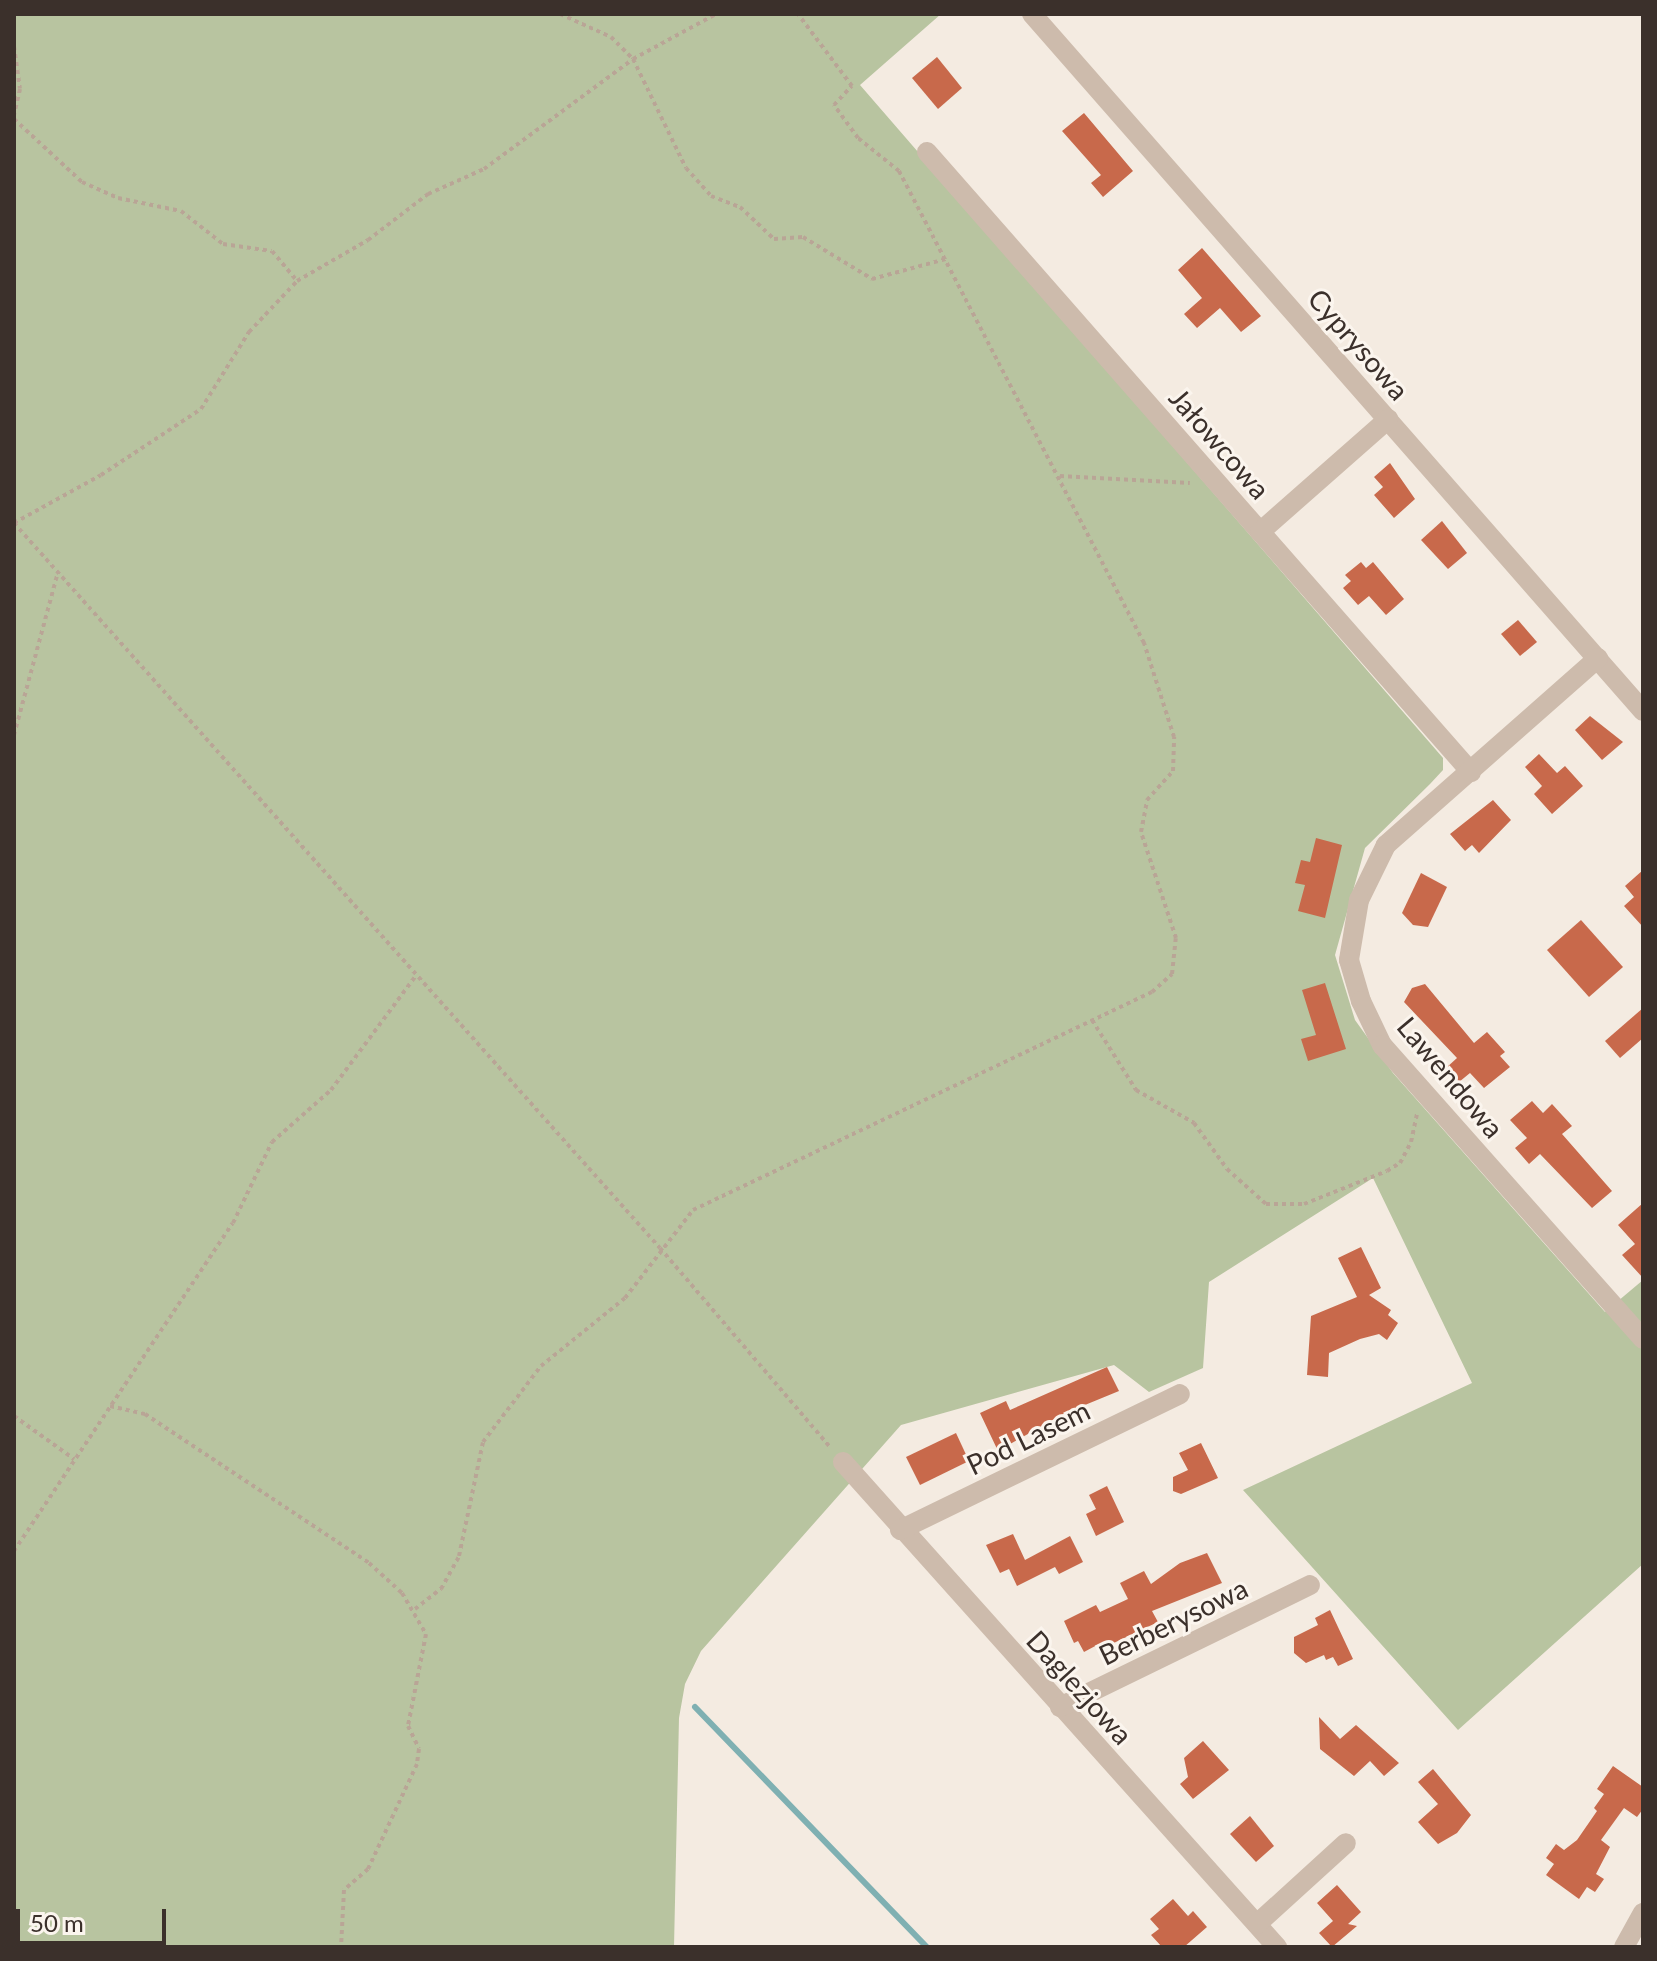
<!DOCTYPE html>
<html>
<head>
<meta charset="utf-8">
<style>
  body { margin:0 }
  #map { position:relative; width:1657px; height:1961px; overflow:hidden; background:#f4ebe1; font-family:Lato,sans-serif }
  div>[style] { position:absolute }
  .green>* { inset:0; background:#b8c4a0 }
  .stream>* { height:6px; margin:-3px; padding:0 3px; transform-origin:3px; border-radius:3px; background:#7fb0b2 }
  .building>* { inset:0; background:#c8694b }
  .path>* { height:4px; margin-top:-2px; transform-origin:0; background:repeating-linear-gradient(90deg,#b9a596 0 4px,transparent 0 8px) }
  .minor>* { height:20px; margin:-10px; padding:0 10px; transform-origin:10px; border-radius:10px; background:#cdbbac }
  span { translate:-50% -50%; white-space:nowrap; text-align:center; line-height:1.15; -webkit-text-stroke:6px #fbf5ee; paint-order:stroke }
  .street-label { font-size:28px; color:#3b302b }
  .frame { position:absolute; inset:0; border:16px solid #3b302b; pointer-events:none }
  .scale { position:absolute; left:16px; top:1909px; width:150px; height:36px; box-sizing:border-box; border:4px solid #3b302b; border-top:0; padding-left:10px; font-size:24px; line-height:28px; white-space:nowrap; color:#3b302b; -webkit-text-stroke:6px #fbf5ee; paint-order:stroke }
</style>
</head>
<body>
<div id="map">
  <div class="green">
    <div style="clip-path:polygon(14px 14px,941px 14px,860px 85px,1443px 758px,1443px 770px,1430px 784px,1365px 848px,1335px 955px,1355px 1020px,1393px 1073px,1605px 1312px,1643px 1280px,1643px 1564px,1458px 1730px,1243px 1490px,1472px 1383px,1373px 1178px,1209px 1282px,1203px 1368px,1149px 1392px,1114px 1365px,901px 1425px,701px 1651px,685px 1684px,679px 1718px,674px 1947px,14px 1947px)"></div>
  </div>
  <div class="stream">
    <div style="left:695px;top:1707px;width:334px;rotate:46deg"></div>
  </div>
  <div class="building">
    <div style="clip-path:polygon(937px 57px,962px 88px,938px 109px,912px 78px)"></div>
    <div style="clip-path:polygon(1084px 113px,1133px 171px,1103px 197px,1091px 183px,1101px 175px,1062px 131px)"></div>
    <div style="clip-path:polygon(1202px 248px,1261px 316px,1241px 332px,1220px 308px,1197px 328px,1184px 314px,1202px 298px,1178px 270px)"></div>
    <div style="clip-path:polygon(1390px 463px,1415px 499px,1394px 518px,1374px 495px,1383px 487px,1374px 477px)"></div>
    <div style="clip-path:polygon(1442px 521px,1467px 553px,1448px 569px,1421px 540px)"></div>
    <div style="clip-path:polygon(1361px 562px,1366px 568px,1373px 562px,1404px 599px,1386px 615px,1369px 596px,1358px 605px,1343px 588px,1351px 581px,1345px 575px)"></div>
    <div style="clip-path:polygon(1518px 620px,1537px 642px,1520px 656px,1501px 634px)"></div>
    <div style="clip-path:polygon(1590px 716px,1623px 742px,1602px 760px,1575px 730px)"></div>
    <div style="clip-path:polygon(1539px 754px,1557px 773px,1565px 766px,1583px 786px,1552px 814px,1534px 794px,1542px 786px,1525px 767px)"></div>
    <div style="clip-path:polygon(1493px 800px,1511px 820px,1479px 853px,1472px 845px,1465px 851px,1450px 834px)"></div>
    <div style="clip-path:polygon(1316px 838px,1342px 845px,1325px 918px,1298px 911px,1305px 885px,1295px 883px,1301px 860px,1310px 862px)"></div>
    <div style="clip-path:polygon(1643px 870px,1643px 927px,1624px 906px,1634px 897px,1625px 886px)"></div>
    <div style="clip-path:polygon(1421px 873px,1447px 887px,1428px 927px,1413px 925px,1402px 913px)"></div>
    <div style="clip-path:polygon(1581px 920px,1623px 967px,1589px 997px,1547px 950px)"></div>
    <div style="clip-path:polygon(1325px 983px,1346px 1049px,1308px 1061px,1301px 1039px,1316px 1035px,1302px 990px)"></div>
    <div style="clip-path:polygon(1425px 984px,1474px 1043px,1487px 1032px,1505px 1052px,1500px 1056px,1510px 1067px,1484px 1088px,1470px 1073px,1459px 1082px,1446px 1068px,1457px 1058px,1404px 1002px,1412px 988px)"></div>
    <div style="clip-path:polygon(1643px 1008px,1643px 1038px,1620px 1058px,1605px 1041px)"></div>
    <div style="clip-path:polygon(1532px 1101px,1543px 1113px,1552px 1104px,1572px 1126px,1562px 1134px,1612px 1191px,1592px 1208px,1540px 1154px,1529px 1164px,1515px 1148px,1527px 1138px,1510px 1120px)"></div>
    <div style="clip-path:polygon(1643px 1203px,1643px 1278px,1622px 1255px,1635px 1244px,1618px 1225px)"></div>
    <div style="clip-path:polygon(1361px 1247px,1381px 1288px,1369px 1295px,1391px 1310px,1388px 1315px,1398px 1323px,1387px 1340px,1379px 1334px,1360px 1339px,1329px 1353px,1328px 1377px,1307px 1375px,1311px 1316px,1357px 1297px,1338px 1258px)"></div>
    <div style="clip-path:polygon(1107px 1367px,1119px 1391px,1063px 1414px,998px 1451px,980px 1413px,1006px 1401px,1010px 1410px)"></div>
    <div style="clip-path:polygon(956px 1433px,969px 1461px,920px 1485px,906px 1457px)"></div>
    <div style="clip-path:polygon(1201px 1443px,1218px 1478px,1181px 1494px,1173px 1491px,1173px 1477px,1188px 1470px,1179px 1453px)"></div>
    <div style="clip-path:polygon(1107px 1486px,1124px 1522px,1096px 1536px,1086px 1514px,1096px 1509px,1089px 1495px)"></div>
    <div style="clip-path:polygon(1013px 1534px,1025px 1560px,1070px 1536px,1083px 1562px,1059px 1574px,1055px 1567px,1017px 1586px,1009px 1569px,1000px 1573px,986px 1545px)"></div>
    <div style="clip-path:polygon(1207px 1553px,1222px 1583px,1152px 1611px,1158px 1622px,1101px 1649px,1099px 1644px,1084px 1652px,1078px 1641px,1074px 1643px,1064px 1621px,1096px 1605px,1100px 1612px,1128px 1599px,1120px 1583px,1144px 1571px,1151px 1584px,1180px 1563px)"></div>
    <div style="clip-path:polygon(1330px 1610px,1353px 1659px,1338px 1666px,1333px 1657px,1326px 1660px,1324px 1655px,1306px 1663px,1294px 1653px,1294px 1637px,1318px 1625px,1315px 1618px)"></div>
    <div style="clip-path:polygon(1319px 1717px,1340px 1739px,1356px 1725px,1399px 1763px,1384px 1776px,1370px 1761px,1354px 1776px,1320px 1749px)"></div>
    <div style="clip-path:polygon(1203px 1741px,1229px 1770px,1193px 1799px,1180px 1784px,1188px 1777px,1184px 1758px)"></div>
    <div style="clip-path:polygon(1613px 1766px,1643px 1787px,1643px 1809px,1637px 1817px,1624px 1808px,1601px 1840px,1610px 1847px,1596px 1874px,1604px 1879px,1595px 1892px,1587px 1887px,1579px 1899px,1546px 1875px,1554px 1864px,1546px 1858px,1556px 1844px,1564px 1850px,1577px 1840px,1597px 1811px,1594px 1808px,1604px 1794px,1597px 1789px)"></div>
    <div style="clip-path:polygon(1433px 1769px,1471px 1815px,1457px 1833px,1438px 1844px,1418px 1822px,1438px 1804px,1418px 1782px)"></div>
    <div style="clip-path:polygon(1250px 1816px,1274px 1846px,1256px 1862px,1230px 1834px)"></div>
    <div style="clip-path:polygon(1337px 1885px,1361px 1912px,1348px 1924px,1357px 1926px,1332px 1947px,1319px 1933px,1333px 1921px,1317px 1903px)"></div>
    <div style="clip-path:polygon(1173px 1899px,1188px 1916px,1193px 1911px,1207px 1927px,1184px 1947px,1162px 1947px,1151px 1935px,1159px 1929px,1150px 1919px)"></div>
  </div>
  <div class="path">
    <div style="left:560px;top:14px;width:56px;rotate:24.3deg"></div>
    <div style="left:611px;top:37px;width:31px;rotate:45deg"></div>
    <div style="left:633px;top:59px;width:121px;rotate:64.1deg"></div>
    <div style="left:686px;top:168px;width:38px;rotate:48deg"></div>
    <div style="left:711px;top:196px;width:31px;rotate:21deg"></div>
    <div style="left:740px;top:207px;width:47px;rotate:43.3deg"></div>
    <div style="left:774px;top:239px;width:29px;rotate:-4deg"></div>
    <div style="left:803px;top:237px;width:81px;rotate:31.3deg"></div>
    <div style="left:872px;top:279px;width:77px;rotate:-15.1deg"></div>
    <div style="left:14px;top:46px;width:43px;rotate:82.1deg"></div>
    <div style="left:20px;top:89px;width:28px;rotate:103deg"></div>
    <div style="left:14px;top:119px;width:93px;rotate:42.8deg"></div>
    <div style="left:82px;top:182px;width:39px;rotate:24deg"></div>
    <div style="left:118px;top:198px;width:64px;rotate:11.7deg"></div>
    <div style="left:181px;top:211px;width:53px;rotate:38.2deg"></div>
    <div style="left:223px;top:244px;width:49px;rotate:8.1deg"></div>
    <div style="left:272px;top:251px;width:38px;rotate:50deg"></div>
    <div style="left:1060px;top:476px;width:130px;rotate:3.1deg"></div>
    <div style="left:14px;top:523px;width:971px;rotate:48.3deg"></div>
    <div style="left:660px;top:1248px;width:263px;rotate:49.5deg"></div>
    <div style="left:14px;top:523px;width:99px;rotate:-28.9deg"></div>
    <div style="left:101px;top:475px;width:120px;rotate:-33.4deg"></div>
    <div style="left:201px;top:409px;width:91px;rotate:-58.1deg"></div>
    <div style="left:249px;top:332px;width:70px;rotate:-46.7deg"></div>
    <div style="left:297px;top:281px;width:82px;rotate:-30deg"></div>
    <div style="left:368px;top:240px;width:76px;rotate:-37.5deg"></div>
    <div style="left:428px;top:194px;width:61px;rotate:-24.1deg"></div>
    <div style="left:484px;top:169px;width:185px;rotate:-36.4deg"></div>
    <div style="left:633px;top:59px;width:94px;rotate:-28.5deg"></div>
    <div style="left:14px;top:735px;width:169px;rotate:-74.9deg"></div>
    <div style="left:1092px;top:1020px;width:83px;rotate:57.8deg"></div>
    <div style="left:1136px;top:1090px;width:67px;rotate:29.6deg"></div>
    <div style="left:1194px;top:1123px;width:57px;rotate:54.3deg"></div>
    <div style="left:1227px;top:1169px;width:52px;rotate:41.9deg"></div>
    <div style="left:1266px;top:1204px;width:38px"></div>
    <div style="left:1304px;top:1204px;width:89px;rotate:-21.7deg"></div>
    <div style="left:1387px;top:1171px;width:15px;rotate:-32deg"></div>
    <div style="left:1400px;top:1163px;width:24px;rotate:-62deg"></div>
    <div style="left:1411px;top:1142px;width:29px;rotate:-78deg"></div>
    <div style="left:110px;top:1406px;width:36px;rotate:13deg"></div>
    <div style="left:145px;top:1414px;width:269px;rotate:33.6deg"></div>
    <div style="left:369px;top:1563px;width:45px;rotate:42.3deg"></div>
    <div style="left:402px;top:1593px;width:48px;rotate:59.7deg"></div>
    <div style="left:426px;top:1634px;width:94px;rotate:101.1deg"></div>
    <div style="left:408px;top:1726px;width:25px;rotate:64deg"></div>
    <div style="left:419px;top:1749px;width:15px;rotate:98deg"></div>
    <div style="left:417px;top:1764px;width:116px;rotate:115deg"></div>
    <div style="left:368px;top:1869px;width:32px;rotate:139deg"></div>
    <div style="left:344px;top:1890px;width:57px;rotate:93deg"></div>
    <div style="left:14px;top:1416px;width:74px;rotate:35.6deg"></div>
    <div style="left:14px;top:1551px;width:394px;rotate:-56.3deg"></div>
    <div style="left:233px;top:1223px;width:90px;rotate:-64.3deg"></div>
    <div style="left:272px;top:1142px;width:79px;rotate:-41.4deg"></div>
    <div style="left:331px;top:1090px;width:141px;rotate:-53.4deg"></div>
    <div style="left:415px;top:1609px;width:33px;rotate:-38deg"></div>
    <div style="left:441px;top:1589px;width:38px;rotate:-61deg"></div>
    <div style="left:459px;top:1556px;width:116px;rotate:-78.1deg"></div>
    <div style="left:483px;top:1442px;width:96px;rotate:-52.7deg"></div>
    <div style="left:541px;top:1366px;width:108px;rotate:-39deg"></div>
    <div style="left:625px;top:1298px;width:111px;rotate:-52.3deg"></div>
    <div style="left:693px;top:1210px;width:508px;rotate:-25.41deg"></div>
    <div style="left:1152px;top:992px;width:27px;rotate:-42deg"></div>
    <div style="left:1172px;top:974px;width:36px;rotate:-84deg"></div>
    <div style="left:1176px;top:938px;width:112px;rotate:-108.3deg"></div>
    <div style="left:1141px;top:832px;width:33px;rotate:-79deg"></div>
    <div style="left:1147px;top:800px;width:39px;rotate:-48deg"></div>
    <div style="left:1173px;top:771px;width:34px;rotate:-88deg"></div>
    <div style="left:1174px;top:737px;width:99px;rotate:-107.7deg"></div>
    <div style="left:1144px;top:643px;width:532px;rotate:-117.43deg"></div>
    <div style="left:899px;top:171px;width:53px;rotate:-141.2deg"></div>
    <div style="left:858px;top:138px;width:41px;rotate:-126deg"></div>
    <div style="left:834px;top:105px;width:26px;rotate:-47deg"></div>
    <div style="left:852px;top:86px;width:90px;rotate:-126.9deg"></div>
  </div>
  <div class="minor">
    <div style="left:1032px;top:14px;width:927px;rotate:48.76deg"></div>
    <div style="left:927px;top:152px;width:825px;rotate:48.74deg"></div>
    <div style="left:1260px;top:532px;width:171px;rotate:-41.4deg"></div>
    <div style="left:1598px;top:658px;width:283px;rotate:138.6deg"></div>
    <div style="left:1386px;top:845px;width:61px;rotate:116.1deg"></div>
    <div style="left:1359px;top:900px;width:61px;rotate:99.5deg"></div>
    <div style="left:1349px;top:960px;width:43px;rotate:73.7deg"></div>
    <div style="left:1361px;top:1001px;width:49px;rotate:64.5deg"></div>
    <div style="left:1382px;top:1045px;width:393px;rotate:48.4deg"></div>
    <div style="left:843px;top:1462px;width:651px;rotate:48.18deg"></div>
    <div style="left:900px;top:1530px;width:311px;rotate:-25.9deg"></div>
    <div style="left:1060px;top:1707px;width:278px;rotate:-26deg"></div>
    <div style="left:1257px;top:1924px;width:120px;rotate:-42.3deg"></div>
    <div style="left:1624px;top:1947px;width:39px;rotate:-61deg"></div>
  </div>
  <div class="street-label">
    <span style="left:1359px;top:344px;rotate:49deg">Cyprysowa</span>
    <span style="left:1220px;top:443px;rotate:49deg">Jałowcowa</span>
    <span style="left:1451px;top:1077px;rotate:50deg">Lawendowa</span>
    <span style="left:1028px;top:1437px;rotate:-26deg">Pod Lasem</span>
    <span style="left:1173px;top:1621px;rotate:-26deg">Berberysowa</span>
    <span style="left:1080px;top:1687px;rotate:48deg">Daglezjowa</span>
  </div>
  <div class="frame"></div>
  <div class="scale">50 m</div>
</div>
</body>
</html>
